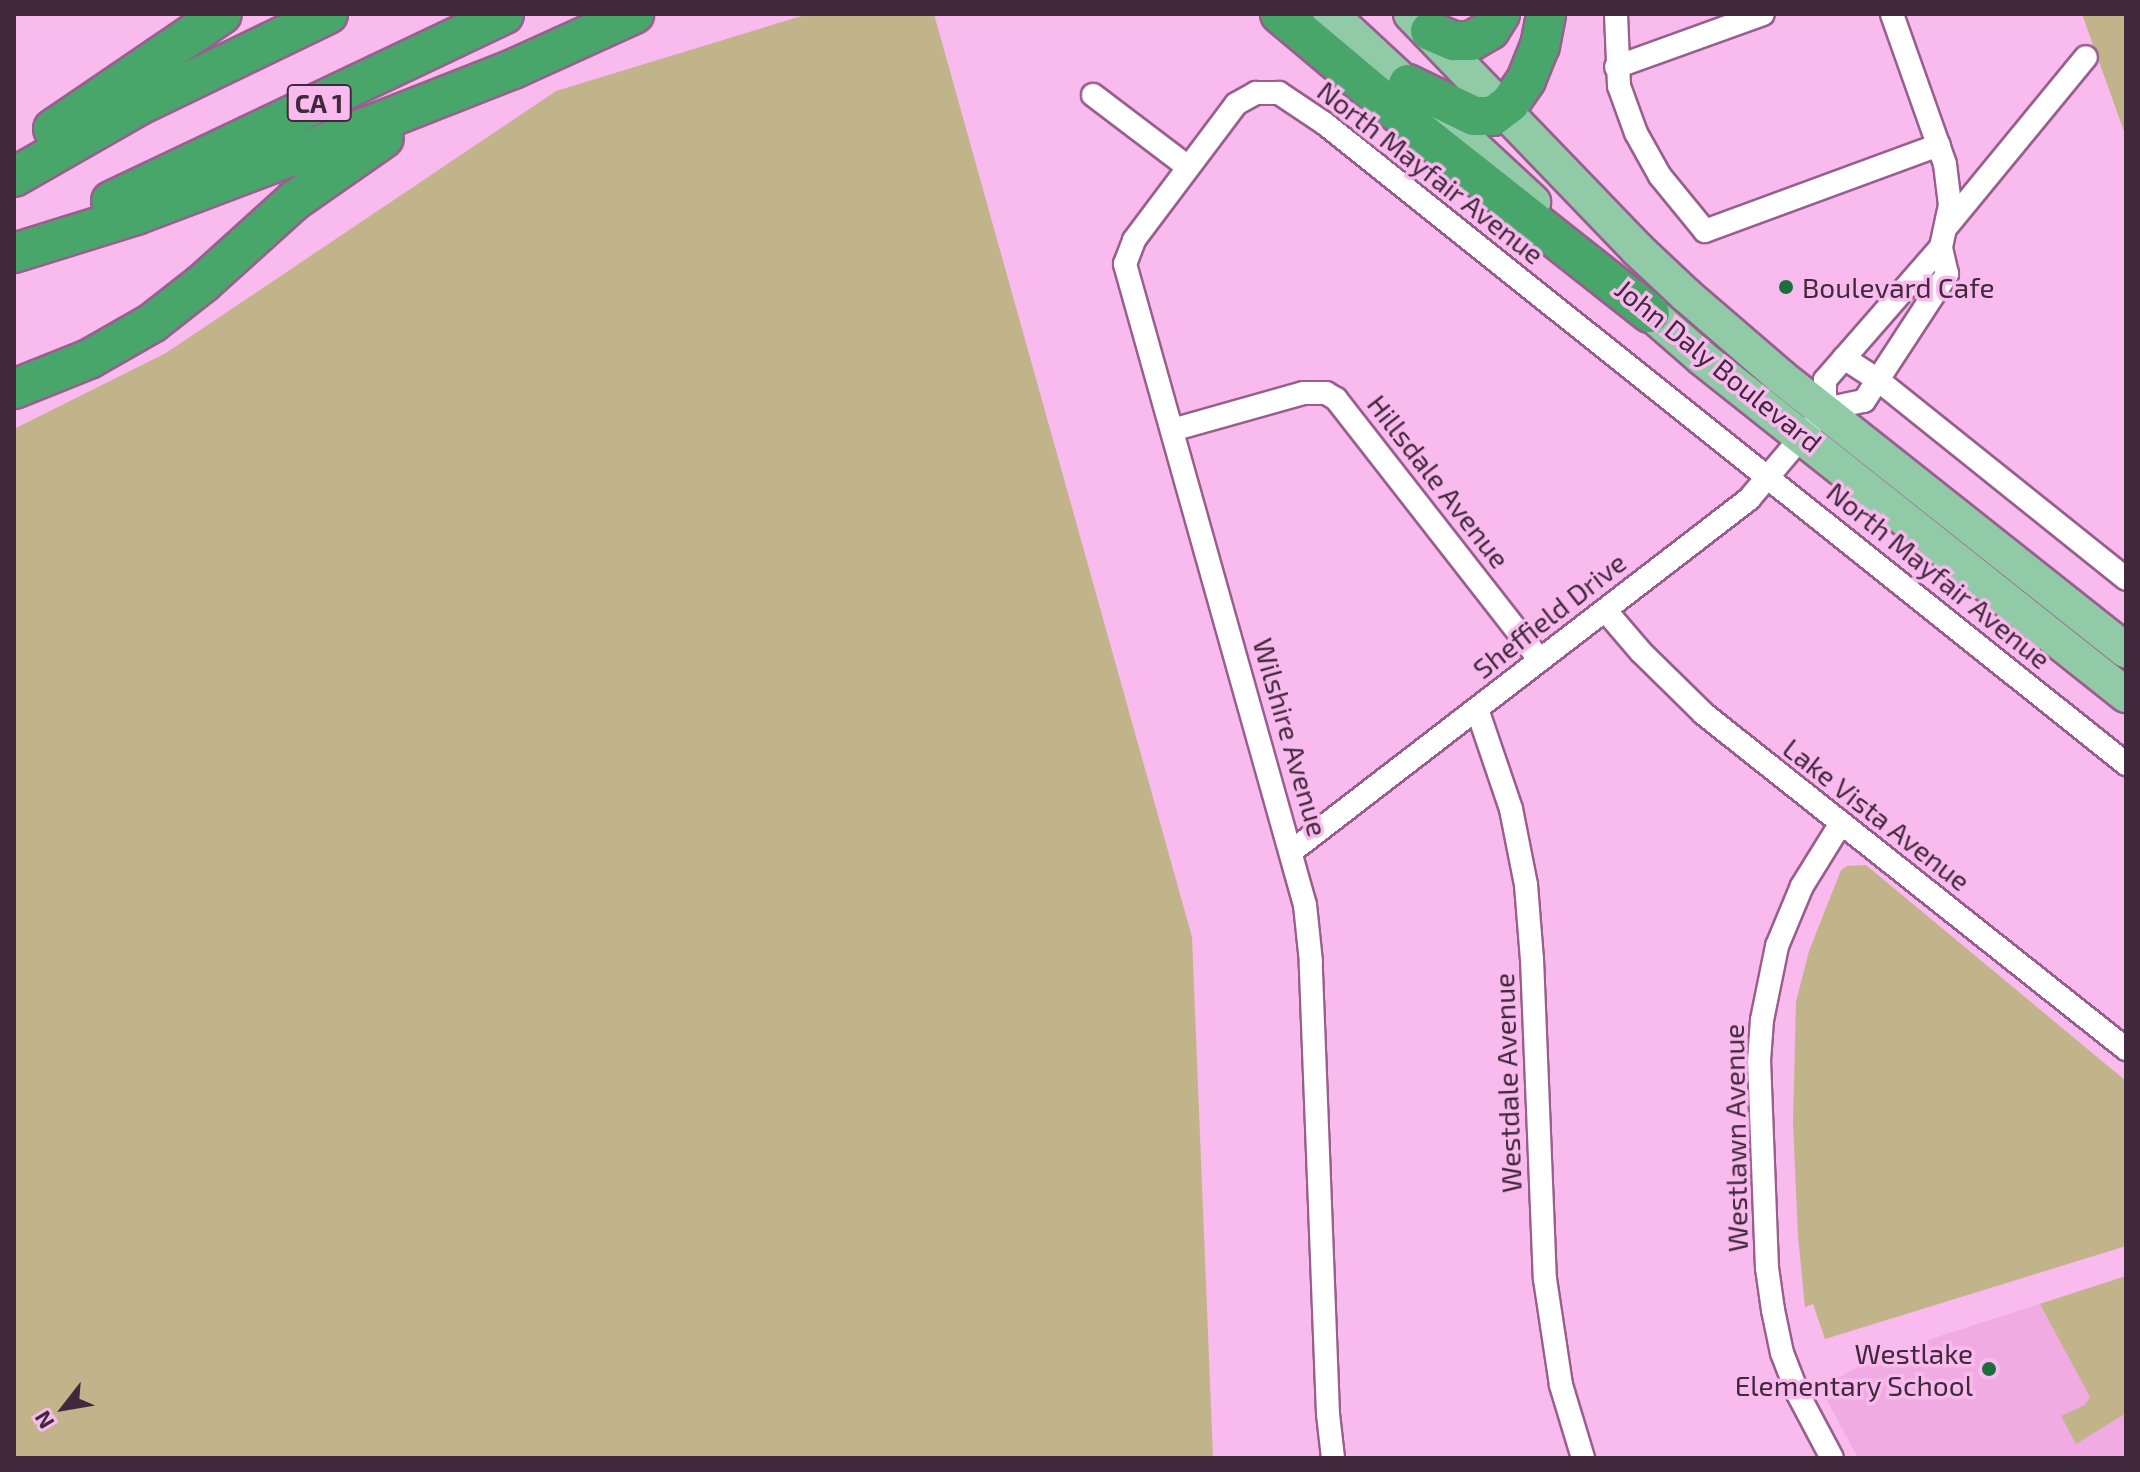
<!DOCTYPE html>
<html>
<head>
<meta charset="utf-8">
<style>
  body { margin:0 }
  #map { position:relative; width:2140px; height:1472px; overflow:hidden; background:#f9baed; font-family:"Exo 2",sans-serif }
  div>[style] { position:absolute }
  .built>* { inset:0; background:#f0abe3 }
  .green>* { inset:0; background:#c1b48a }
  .roads { filter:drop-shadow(2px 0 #985f8e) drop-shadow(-2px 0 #985f8e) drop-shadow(0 2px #985f8e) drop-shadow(0 -2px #985f8e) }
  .minor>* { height:22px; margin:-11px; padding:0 11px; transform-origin:11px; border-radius:11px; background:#fff }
  .primary>* { height:34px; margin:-17px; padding:0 17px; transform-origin:17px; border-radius:17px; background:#91caa6 }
  .motorway>* { height:38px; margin:-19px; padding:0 19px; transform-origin:19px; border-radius:19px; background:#48a66b }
  .dots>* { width:22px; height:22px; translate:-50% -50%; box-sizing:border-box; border:4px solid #f9baed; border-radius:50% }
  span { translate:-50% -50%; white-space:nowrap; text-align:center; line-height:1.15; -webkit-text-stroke:7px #f9baed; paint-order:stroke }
  .shield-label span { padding:2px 6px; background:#f9baed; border:2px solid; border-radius:6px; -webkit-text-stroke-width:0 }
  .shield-label { font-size:26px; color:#41293d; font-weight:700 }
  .street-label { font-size:28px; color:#41293d }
  .poi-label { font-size:28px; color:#41293d }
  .left { translate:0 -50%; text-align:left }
  .right { translate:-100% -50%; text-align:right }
  .frame { position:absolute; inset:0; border:16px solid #41293d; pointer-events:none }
  .north { position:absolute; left:24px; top:1368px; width:80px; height:80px; -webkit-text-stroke:6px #f9baed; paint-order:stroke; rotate:239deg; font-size:22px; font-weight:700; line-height:32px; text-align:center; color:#41293d }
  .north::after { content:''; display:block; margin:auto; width:28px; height:36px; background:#41293d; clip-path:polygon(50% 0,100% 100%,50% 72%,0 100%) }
</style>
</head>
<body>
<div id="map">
  <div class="built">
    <div style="clip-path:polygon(2126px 1276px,2126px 1458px,1858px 1458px,1820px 1387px,1881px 1355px)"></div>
  </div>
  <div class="green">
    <div style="clip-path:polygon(808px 14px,934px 14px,1192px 937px,1213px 1458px,14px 1458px,14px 429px,166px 353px,556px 91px)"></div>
    <div style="clip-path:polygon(2082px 14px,2126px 14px,2126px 137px)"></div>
    <div style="clip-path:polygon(1866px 865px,2126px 1081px,2126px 1246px,1825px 1339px,1813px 1304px,1805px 1307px,1798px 1236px,1793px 1122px,1796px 1002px,1809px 951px,1841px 870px,1847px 866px)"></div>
    <div style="clip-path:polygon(2126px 1276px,2126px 1413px,2076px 1444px,2061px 1416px,2085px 1405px,2090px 1397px,2040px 1304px)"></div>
  </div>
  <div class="roads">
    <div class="minor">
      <div style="left:1616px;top:14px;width:72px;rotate:87.6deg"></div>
      <div style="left:1619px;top:86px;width:50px;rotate:70.1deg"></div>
      <div style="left:1636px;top:133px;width:49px;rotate:60.8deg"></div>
      <div style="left:1660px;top:176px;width:71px;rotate:50.7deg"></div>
      <div style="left:1705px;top:231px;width:249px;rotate:-20.2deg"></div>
      <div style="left:1616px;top:67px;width:156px;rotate:-19.8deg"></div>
      <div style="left:1093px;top:95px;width:119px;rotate:37.2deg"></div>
      <div style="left:1948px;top:225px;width:217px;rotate:-50.6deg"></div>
      <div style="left:1844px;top:358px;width:40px;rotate:32.9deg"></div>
      <div style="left:1878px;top:380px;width:318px;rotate:38.7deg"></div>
      <div style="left:1825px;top:409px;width:40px;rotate:-12deg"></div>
      <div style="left:1864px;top:401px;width:152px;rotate:-56.8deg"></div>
      <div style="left:1947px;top:274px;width:28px;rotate:-103deg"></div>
      <div style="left:1941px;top:247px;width:43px;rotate:-77.9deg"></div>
      <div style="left:1950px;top:205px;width:41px;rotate:-97deg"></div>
      <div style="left:1945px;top:164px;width:159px;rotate:-109.5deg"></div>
      <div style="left:1825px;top:409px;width:29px;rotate:-90deg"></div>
      <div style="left:1825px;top:380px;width:176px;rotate:-48.9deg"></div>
      <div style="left:1172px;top:430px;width:137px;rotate:-15.7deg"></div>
      <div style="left:1304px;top:393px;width:22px"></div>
      <div style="left:1326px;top:393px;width:12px;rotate:31deg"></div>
      <div style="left:1336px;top:399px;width:331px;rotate:52deg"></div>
      <div style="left:1605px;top:610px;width:55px;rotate:49.4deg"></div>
      <div style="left:1641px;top:652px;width:88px;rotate:44.5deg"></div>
      <div style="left:1704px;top:714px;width:539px;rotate:38.44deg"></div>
      <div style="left:1477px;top:709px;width:106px;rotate:71.2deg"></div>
      <div style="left:1511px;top:809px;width:77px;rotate:78.8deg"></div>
      <div style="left:1526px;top:885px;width:74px;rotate:85.4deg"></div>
      <div style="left:1532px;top:959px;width:320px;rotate:87.7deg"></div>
      <div style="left:1545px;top:1279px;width:107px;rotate:81.4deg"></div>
      <div style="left:1561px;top:1385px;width:76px;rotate:73.2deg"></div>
      <div style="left:1292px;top:851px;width:577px;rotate:-37.6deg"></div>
      <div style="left:1749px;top:499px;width:94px;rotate:-49.7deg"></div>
      <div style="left:1333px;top:1458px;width:44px;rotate:-96.5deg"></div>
      <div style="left:1328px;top:1414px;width:452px;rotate:-92.2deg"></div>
      <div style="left:1311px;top:962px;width:57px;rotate:-96deg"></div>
      <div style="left:1305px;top:905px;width:666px;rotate:-105.69deg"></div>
      <div style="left:1125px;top:264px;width:26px;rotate:-69deg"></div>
      <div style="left:1134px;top:240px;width:170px;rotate:-53.1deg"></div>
      <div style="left:1236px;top:104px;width:23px;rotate:-29deg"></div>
      <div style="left:1256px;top:93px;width:23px"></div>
      <div style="left:1279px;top:93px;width:54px;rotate:33.7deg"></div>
      <div style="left:1324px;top:123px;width:1027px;rotate:38.63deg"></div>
      <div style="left:1832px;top:1458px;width:72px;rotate:-118deg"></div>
      <div style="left:1798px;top:1394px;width:44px;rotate:-111.3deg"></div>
      <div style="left:1782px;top:1353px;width:44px;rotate:-101.8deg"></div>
      <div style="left:1773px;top:1310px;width:42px;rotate:-98.1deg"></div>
      <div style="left:1767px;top:1268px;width:207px;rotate:-92.2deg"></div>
      <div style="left:1759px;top:1061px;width:41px;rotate:-85.8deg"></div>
      <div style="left:1762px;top:1020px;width:76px;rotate:-78.5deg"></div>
      <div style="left:1777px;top:946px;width:65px;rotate:-67.4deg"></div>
      <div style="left:1802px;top:886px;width:74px;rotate:-58.2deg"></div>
    </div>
    <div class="primary">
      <div style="left:1330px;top:14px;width:277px;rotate:42.8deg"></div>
      <div style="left:1411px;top:14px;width:326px;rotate:46.1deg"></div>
      <div style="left:1637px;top:249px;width:67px;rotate:43.2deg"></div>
      <div style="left:1686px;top:295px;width:125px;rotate:40.8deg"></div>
      <div style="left:1781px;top:377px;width:440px;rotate:38.4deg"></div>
      <div style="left:1631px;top:296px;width:94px;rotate:41.1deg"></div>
      <div style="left:1702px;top:358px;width:542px;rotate:38.48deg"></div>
    </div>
    <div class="motorway">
      <div style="left:1280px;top:14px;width:187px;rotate:40deg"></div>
      <div style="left:1423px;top:134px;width:289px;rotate:38.3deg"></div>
      <div style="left:1430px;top:31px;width:26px;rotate:23deg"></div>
      <div style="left:1454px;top:41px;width:17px"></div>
      <div style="left:1471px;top:41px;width:22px;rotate:-30deg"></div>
      <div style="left:1490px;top:30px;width:19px;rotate:-58deg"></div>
      <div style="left:1408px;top:84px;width:73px;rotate:25.9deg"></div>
      <div style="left:1474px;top:116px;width:19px"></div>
      <div style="left:1493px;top:116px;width:21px;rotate:-37deg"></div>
      <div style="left:1510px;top:103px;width:28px;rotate:-55deg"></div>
      <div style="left:1526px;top:80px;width:37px;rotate:-68deg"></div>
      <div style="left:1540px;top:46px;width:33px;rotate:-79deg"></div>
      <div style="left:53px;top:129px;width:204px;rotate:-34.2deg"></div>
      <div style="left:14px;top:177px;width:143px;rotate:-29.8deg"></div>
      <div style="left:138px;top:106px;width:211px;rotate:-25.8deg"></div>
      <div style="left:111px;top:201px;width:435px;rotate:-25.4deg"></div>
      <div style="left:14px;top:253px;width:128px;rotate:-17.3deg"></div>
      <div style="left:136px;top:215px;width:167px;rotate:-20.7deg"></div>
      <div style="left:292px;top:156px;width:238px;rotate:-21.5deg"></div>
      <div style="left:513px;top:69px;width:133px;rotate:-24.4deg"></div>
      <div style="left:14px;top:389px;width:81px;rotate:-21.8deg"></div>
      <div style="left:89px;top:359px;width:73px;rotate:-29.7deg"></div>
      <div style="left:152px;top:323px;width:65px;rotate:-38.1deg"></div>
      <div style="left:203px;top:283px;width:124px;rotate:-42.1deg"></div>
      <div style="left:295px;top:200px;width:108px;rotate:-34.9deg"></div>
    </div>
  </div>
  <div class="dots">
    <div style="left:1786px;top:287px;background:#1c6e3f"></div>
    <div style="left:1989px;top:1369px;background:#1c6e3f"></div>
  </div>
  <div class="shield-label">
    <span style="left:319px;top:103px">CA 1</span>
  </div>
  <div class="street-label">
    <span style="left:1431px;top:172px;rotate:38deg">North Mayfair Avenue</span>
    <span style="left:1719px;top:365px;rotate:39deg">John Daly Boulevard</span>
    <span style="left:1439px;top:481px;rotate:52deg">Hillsdale Avenue</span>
    <span style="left:1939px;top:575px;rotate:39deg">North Mayfair Avenue</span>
    <span style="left:1549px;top:615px;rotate:-38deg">Sheffield Drive</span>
    <span style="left:1291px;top:737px;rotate:74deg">Wilshire Avenue</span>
    <span style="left:1877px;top:814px;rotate:38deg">Lake Vista Avenue</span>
    <span style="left:1507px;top:1083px;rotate:-92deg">Westdale Avenue</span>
    <span style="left:1735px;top:1138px;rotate:-91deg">Westlawn Avenue</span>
  </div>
  <div class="poi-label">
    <span class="left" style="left:1802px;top:287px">Boulevard Cafe</span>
    <span class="right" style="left:1973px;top:1369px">Westlake<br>Elementary School</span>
  </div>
  <div class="frame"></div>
  <div class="north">N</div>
</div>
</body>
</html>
